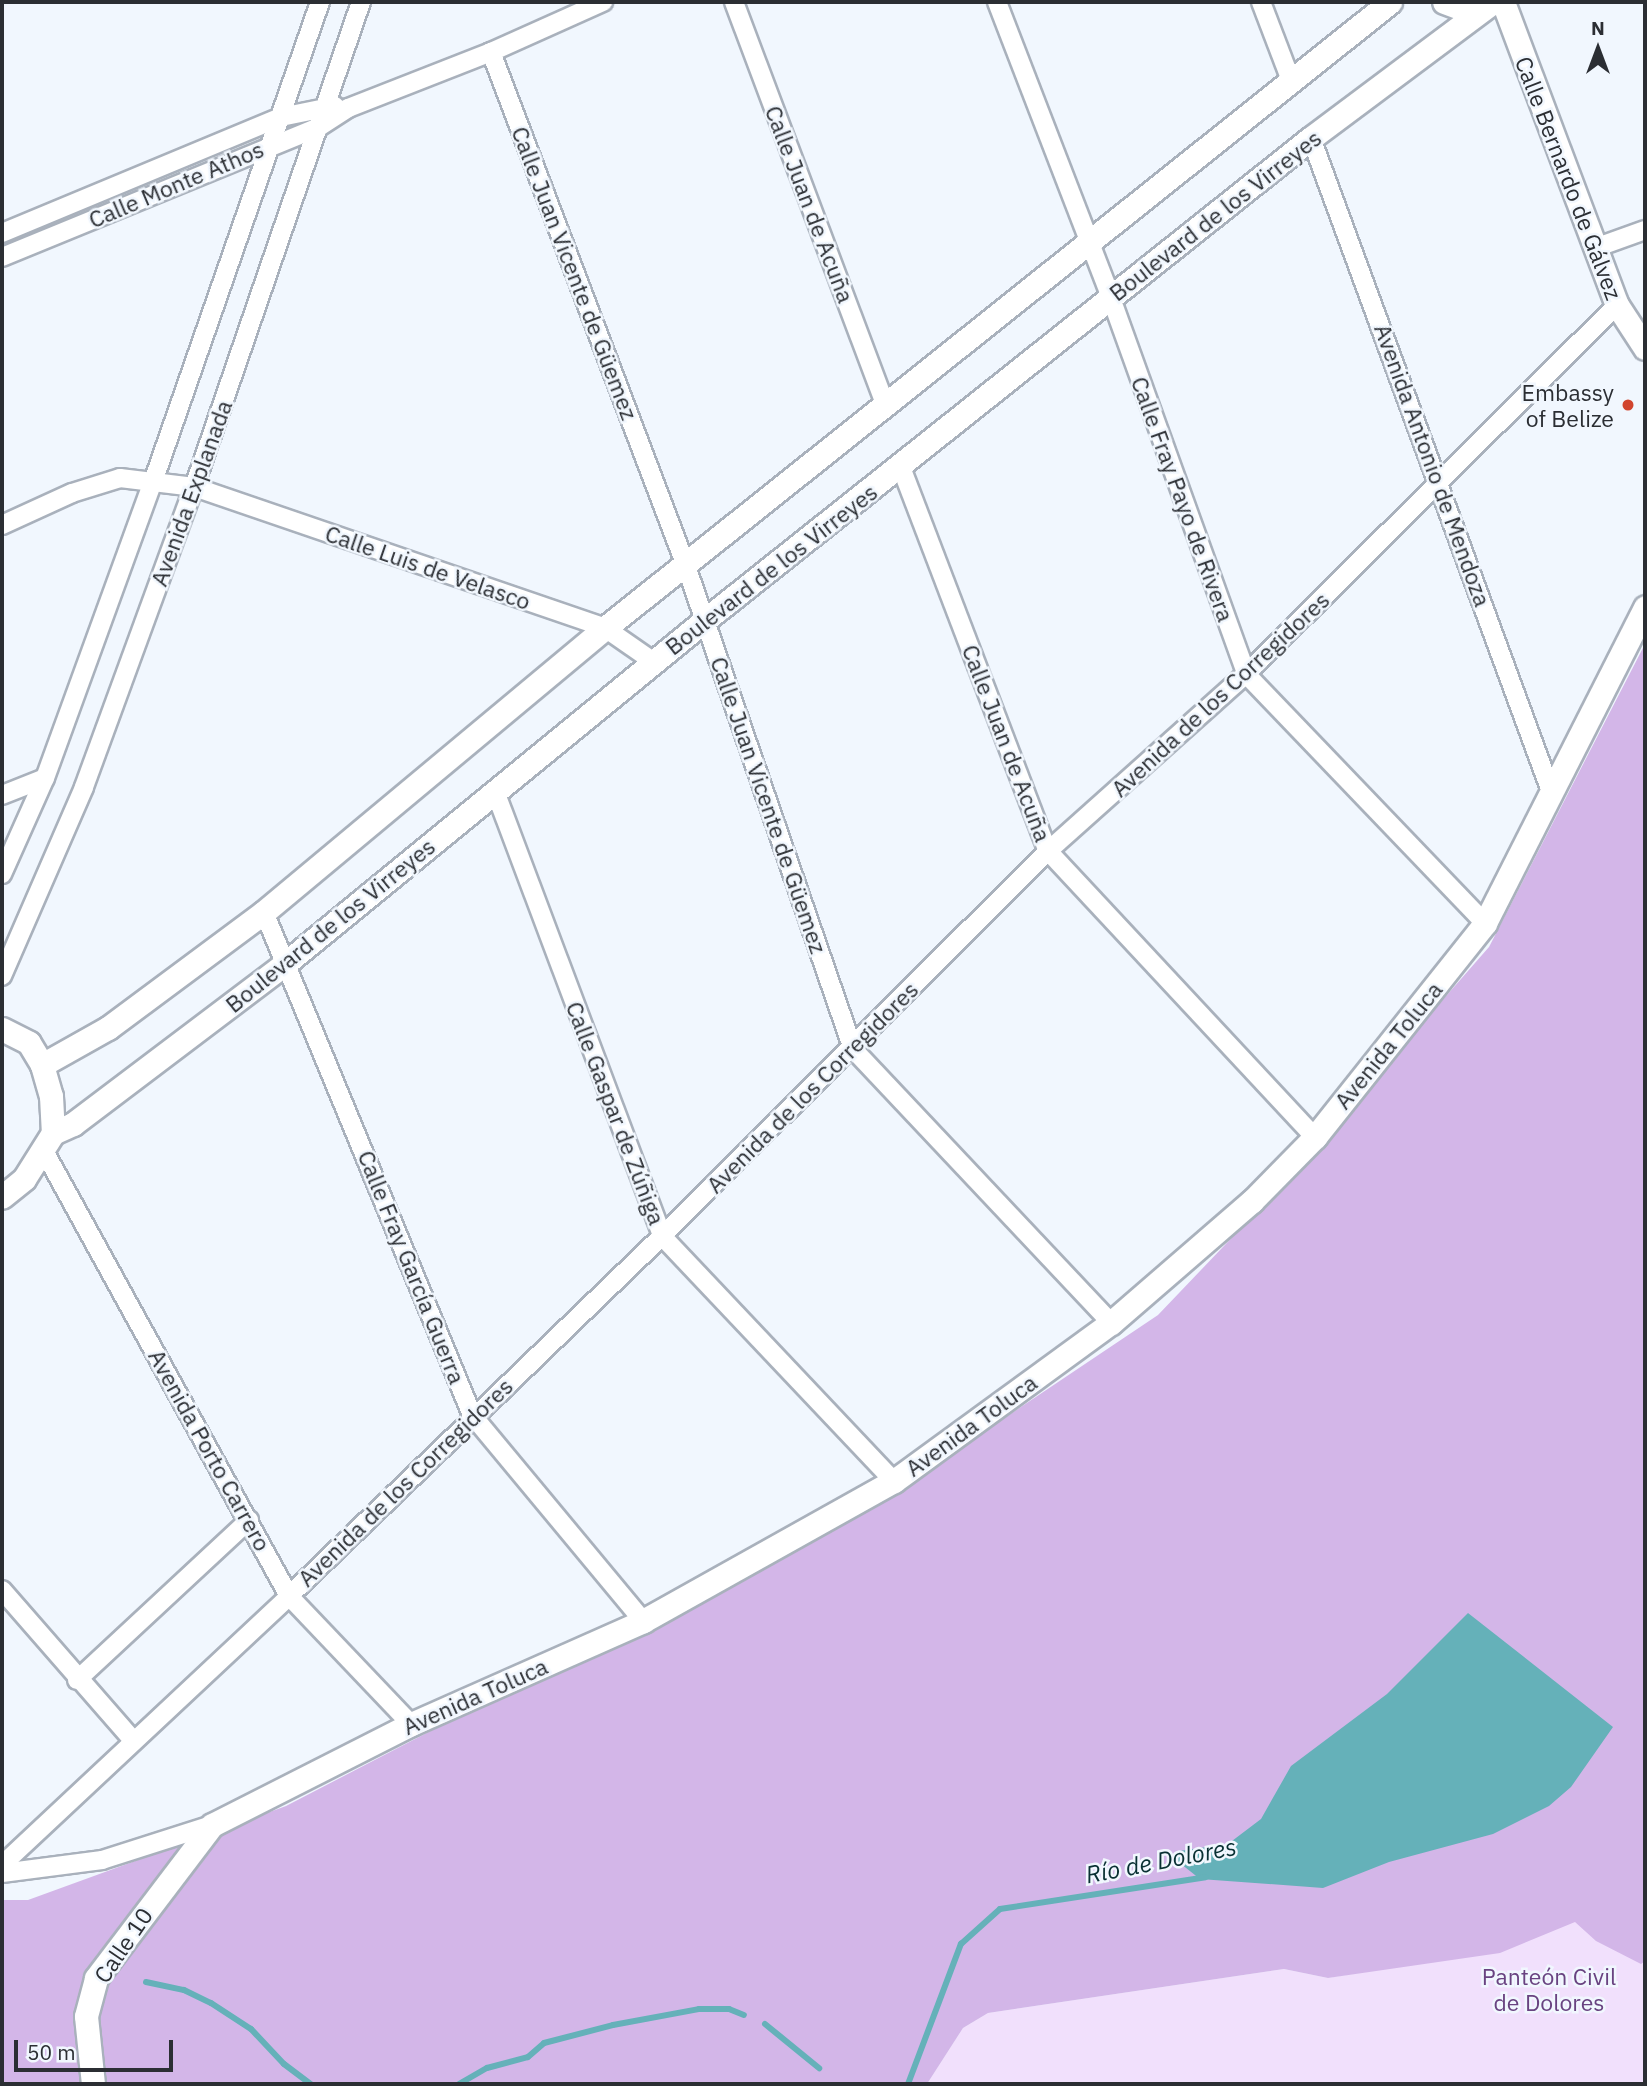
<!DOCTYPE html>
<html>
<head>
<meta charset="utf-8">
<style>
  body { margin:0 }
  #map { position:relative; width:1647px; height:2086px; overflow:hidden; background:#f1f7fe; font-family:"IBM Plex Sans",sans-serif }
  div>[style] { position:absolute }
  .green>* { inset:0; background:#f1e0fc }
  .forest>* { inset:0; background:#d3b6e8 }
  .water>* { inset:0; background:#65b1b9 }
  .stream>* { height:6px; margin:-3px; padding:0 3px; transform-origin:3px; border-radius:3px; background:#65b1b9 }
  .roads { filter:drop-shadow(2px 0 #a9b1bc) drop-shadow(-2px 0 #a9b1bc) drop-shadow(0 2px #a9b1bc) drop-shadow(0 -2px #a9b1bc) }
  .minor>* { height:18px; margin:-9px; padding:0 9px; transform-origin:9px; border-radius:9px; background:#fff }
  .tertiary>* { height:23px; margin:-11.5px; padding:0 11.5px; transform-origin:11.5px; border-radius:11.5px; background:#fff }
  .dots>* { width:19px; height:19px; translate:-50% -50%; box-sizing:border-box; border:4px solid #f1f7fe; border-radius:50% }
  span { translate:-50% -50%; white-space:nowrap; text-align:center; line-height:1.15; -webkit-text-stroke:5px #f1f7fe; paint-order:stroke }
  .street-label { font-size:23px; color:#2b2e33 }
  .poi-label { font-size:23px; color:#2b2e33 }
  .right { translate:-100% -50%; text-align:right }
  .park-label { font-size:23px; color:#694381 }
  .water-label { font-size:24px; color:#093033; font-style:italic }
  .frame { position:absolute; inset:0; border:4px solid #2b2e33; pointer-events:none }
  .north { position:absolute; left:1563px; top:14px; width:70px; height:70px; -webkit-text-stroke:5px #f1f7fe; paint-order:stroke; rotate:0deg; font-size:19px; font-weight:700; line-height:28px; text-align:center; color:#2b2e33 }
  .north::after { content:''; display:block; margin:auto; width:24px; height:32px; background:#2b2e33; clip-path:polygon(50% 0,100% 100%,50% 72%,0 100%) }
  .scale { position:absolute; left:14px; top:2040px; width:159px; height:32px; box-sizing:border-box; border:4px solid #2b2e33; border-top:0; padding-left:9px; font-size:21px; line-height:24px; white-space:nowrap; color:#2b2e33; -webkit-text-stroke:5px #f1f7fe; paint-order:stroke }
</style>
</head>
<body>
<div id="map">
  <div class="green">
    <div style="clip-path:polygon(1645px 1884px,1645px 2084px,927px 2084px,963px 2028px,988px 2013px,1284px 1969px,1328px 1978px,1427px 1962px)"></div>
  </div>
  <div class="forest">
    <div style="clip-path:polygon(1645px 644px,1645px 1961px,1641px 1964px,1596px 1941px,1575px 1922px,1500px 1953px,1328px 1978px,1284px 1969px,988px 2013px,963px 2028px,927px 2084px,2px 2084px,2px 1900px,28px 1900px,286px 1806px,903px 1486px,1158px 1315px,1264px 1204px,1489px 947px)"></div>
  </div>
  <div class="water">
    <div style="clip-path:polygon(1468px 1613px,1613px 1727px,1571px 1787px,1549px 1806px,1493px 1834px,1389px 1862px,1323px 1888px,1200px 1879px,1176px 1860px,1179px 1851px,1228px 1844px,1261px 1819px,1291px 1766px,1387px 1694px)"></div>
  </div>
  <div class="stream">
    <div style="left:146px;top:1982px;width:39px;rotate:12deg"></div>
    <div style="left:184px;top:1990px;width:30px;rotate:26deg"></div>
    <div style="left:211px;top:2003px;width:48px;rotate:33deg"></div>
    <div style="left:251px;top:2029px;width:48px;rotate:46.7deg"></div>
    <div style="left:284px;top:2064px;width:34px;rotate:37deg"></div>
    <div style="left:765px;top:2024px;width:70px;rotate:39.2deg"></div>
    <div style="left:459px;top:2084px;width:32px;rotate:-30deg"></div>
    <div style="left:487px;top:2068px;width:42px;rotate:-15deg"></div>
    <div style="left:528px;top:2057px;width:21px;rotate:-41deg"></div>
    <div style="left:544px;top:2043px;width:71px;rotate:-14.6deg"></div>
    <div style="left:613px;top:2025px;width:87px;rotate:-10.5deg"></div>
    <div style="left:699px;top:2009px;width:30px"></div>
    <div style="left:729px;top:2009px;width:16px;rotate:22deg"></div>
    <div style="left:908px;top:2084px;width:150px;rotate:-69.3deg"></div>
    <div style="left:961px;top:1944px;width:52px;rotate:-41.9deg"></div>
    <div style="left:1000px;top:1909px;width:208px;rotate:-8.8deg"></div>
  </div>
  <div class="roads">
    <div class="minor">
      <div style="left:734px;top:2px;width:432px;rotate:69.4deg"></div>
      <div style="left:997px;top:2px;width:317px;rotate:68.9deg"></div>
      <div style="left:1111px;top:298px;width:400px;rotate:70.2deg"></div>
      <div style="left:1246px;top:674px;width:345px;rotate:46.2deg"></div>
      <div style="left:1261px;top:2px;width:87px;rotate:69.1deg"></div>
      <div style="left:491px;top:52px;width:550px;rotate:69.22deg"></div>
      <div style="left:686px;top:566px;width:511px;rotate:70.93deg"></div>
      <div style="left:853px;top:1049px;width:376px;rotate:46.7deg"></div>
      <div style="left:1311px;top:138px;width:699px;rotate:69.83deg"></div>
      <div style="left:2px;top:233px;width:302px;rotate:-22.6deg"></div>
      <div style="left:281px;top:117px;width:55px;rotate:-11.5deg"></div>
      <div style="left:1595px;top:248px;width:53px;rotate:-19.8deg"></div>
      <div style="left:2px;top:257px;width:343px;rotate:-22.3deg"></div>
      <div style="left:319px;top:127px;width:35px;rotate:-33deg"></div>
      <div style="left:348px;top:108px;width:154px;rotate:-21.4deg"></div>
      <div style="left:491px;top:52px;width:123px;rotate:-24.1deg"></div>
      <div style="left:901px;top:467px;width:411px;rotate:69.1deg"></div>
      <div style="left:1048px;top:851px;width:391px;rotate:47deg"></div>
      <div style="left:2px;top:525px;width:77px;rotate:-24.6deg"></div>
      <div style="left:72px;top:493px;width:50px;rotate:-17.4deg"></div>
      <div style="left:120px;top:478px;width:75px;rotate:6.9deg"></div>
      <div style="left:194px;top:487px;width:435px;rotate:18.9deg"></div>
      <div style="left:605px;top:628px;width:60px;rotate:34.8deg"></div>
      <div style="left:495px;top:791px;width:475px;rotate:69.4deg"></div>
      <div style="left:662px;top:1236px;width:337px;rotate:46.6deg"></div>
      <div style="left:2px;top:795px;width:46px;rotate:-21.6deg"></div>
      <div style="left:2px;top:874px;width:105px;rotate:-65.9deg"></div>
      <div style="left:45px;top:778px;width:318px;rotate:-70deg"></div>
      <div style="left:154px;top:479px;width:505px;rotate:-70.81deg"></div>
      <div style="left:264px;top:912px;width:544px;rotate:67.53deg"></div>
      <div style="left:472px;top:1415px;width:268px;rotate:50.3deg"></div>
      <div style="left:2px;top:976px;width:206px;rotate:-66.5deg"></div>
      <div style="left:84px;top:787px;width:320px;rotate:-69.9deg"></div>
      <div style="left:194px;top:487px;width:513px;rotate:-71deg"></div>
      <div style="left:44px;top:1151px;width:508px;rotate:61.16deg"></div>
      <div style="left:289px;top:1596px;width:177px;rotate:46.4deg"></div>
      <div style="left:2px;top:1590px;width:199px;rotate:48.9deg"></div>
      <div style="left:77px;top:1680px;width:235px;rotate:-42.9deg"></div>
      <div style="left:2px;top:1865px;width:393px;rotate:-43.1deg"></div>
      <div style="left:289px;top:1596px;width:518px;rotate:-43.98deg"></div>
      <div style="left:662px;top:1236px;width:545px;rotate:-44.93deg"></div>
      <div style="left:1048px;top:851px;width:266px;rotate:-41.8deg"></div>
      <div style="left:1246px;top:674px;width:523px;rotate:-44.85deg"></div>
      <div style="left:2px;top:1873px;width:101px;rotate:-7.4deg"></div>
      <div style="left:102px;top:1860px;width:115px;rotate:-17.7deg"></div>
    </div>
    <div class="tertiary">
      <div style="left:1444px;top:2px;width:20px;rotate:20deg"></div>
      <div style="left:1463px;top:9px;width:24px;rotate:-9deg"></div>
      <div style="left:1503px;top:2px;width:324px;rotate:69.4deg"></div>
      <div style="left:1617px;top:305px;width:51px;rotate:56.9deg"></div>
      <div style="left:2px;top:1029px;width:30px;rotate:27deg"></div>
      <div style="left:29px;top:1043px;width:26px;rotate:59deg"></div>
      <div style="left:42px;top:1065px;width:32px;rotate:74deg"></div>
      <div style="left:51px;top:1096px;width:37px;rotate:87deg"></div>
      <div style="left:53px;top:1133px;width:54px;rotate:122.2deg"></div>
      <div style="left:24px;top:1179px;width:28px;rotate:141deg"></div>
      <div style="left:42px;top:1065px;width:76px;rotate:-29.3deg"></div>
      <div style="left:108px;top:1028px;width:194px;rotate:-36.6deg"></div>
      <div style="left:264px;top:912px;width:444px;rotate:-39.8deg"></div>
      <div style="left:605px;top:628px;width:1004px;rotate:-38.57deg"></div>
      <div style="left:53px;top:1133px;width:22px;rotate:-24deg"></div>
      <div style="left:73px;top:1124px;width:268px;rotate:-37.1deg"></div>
      <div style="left:287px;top:962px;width:540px;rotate:-39.29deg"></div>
      <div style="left:705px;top:620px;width:774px;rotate:-38.5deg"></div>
      <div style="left:1311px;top:138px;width:224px;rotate:-36.8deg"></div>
      <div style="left:93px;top:2084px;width:68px;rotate:-95.9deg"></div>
      <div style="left:86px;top:2016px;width:39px;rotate:-75deg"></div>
      <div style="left:96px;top:1978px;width:192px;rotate:-52.8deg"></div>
      <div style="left:212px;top:1825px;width:223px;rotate:-26.9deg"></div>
      <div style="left:411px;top:1724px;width:254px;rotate:-23.9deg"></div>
      <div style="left:643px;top:1621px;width:287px;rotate:-29.2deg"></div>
      <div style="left:894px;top:1481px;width:268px;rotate:-36.1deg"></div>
      <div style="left:1111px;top:1323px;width:186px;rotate:-40.9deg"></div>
      <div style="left:1252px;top:1201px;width:90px;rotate:-45.5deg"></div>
      <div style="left:1315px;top:1137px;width:273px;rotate:-51.5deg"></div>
      <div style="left:1485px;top:923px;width:354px;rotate:-63.1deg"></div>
    </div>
  </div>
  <div class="dots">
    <div style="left:1628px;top:405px;background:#d1452e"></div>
  </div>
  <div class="street-label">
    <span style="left:1569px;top:178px;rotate:69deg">Calle Bernardo de Gálvez</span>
    <span style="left:176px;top:184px;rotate:-23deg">Calle Monte Athos</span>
    <span style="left:810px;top:204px;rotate:69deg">Calle Juan de Acuña</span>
    <span style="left:1215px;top:215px;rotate:-38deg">Boulevard de los Virreyes</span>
    <span style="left:575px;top:273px;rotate:69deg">Calle Juan Vicente de Güemez</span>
    <span style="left:1433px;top:465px;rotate:70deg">Avenida Antonio de Mendoza</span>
    <span style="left:191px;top:493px;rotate:-70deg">Avenida Explanada</span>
    <span style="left:1183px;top:499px;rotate:70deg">Calle Fray Payo de Rivera</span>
    <span style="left:428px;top:567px;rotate:19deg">Calle Luis de Velasco</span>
    <span style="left:771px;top:569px;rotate:-38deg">Boulevard de los Virreyes</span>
    <span style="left:1220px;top:694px;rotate:-43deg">Avenida de los Corregidores</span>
    <span style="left:1007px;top:743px;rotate:69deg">Calle Juan de Acuña</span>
    <span style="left:769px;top:805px;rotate:71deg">Calle Juan Vicente de Güemez</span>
    <span style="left:330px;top:925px;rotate:-39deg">Boulevard de los Virreyes</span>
    <span style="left:1388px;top:1045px;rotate:-51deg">Avenida Toluca</span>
    <span style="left:812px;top:1087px;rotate:-45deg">Avenida de los Corregidores</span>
    <span style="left:616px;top:1113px;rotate:69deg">Calle Gaspar de Zúñiga</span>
    <span style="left:412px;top:1267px;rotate:68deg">Calle Fray García Guerra</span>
    <span style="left:971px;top:1425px;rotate:-36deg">Avenida Toluca</span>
    <span style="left:210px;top:1450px;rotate:61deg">Avenida Porto Carrero</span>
    <span style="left:405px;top:1482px;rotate:-44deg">Avenida de los Corregidores</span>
    <span style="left:475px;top:1696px;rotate:-24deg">Avenida Toluca</span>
    <span style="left:123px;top:1945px;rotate:-56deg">Calle 10</span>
  </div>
  <div class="poi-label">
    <span class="right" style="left:1614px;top:405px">Embassy<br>of Belize</span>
  </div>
  <div class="park-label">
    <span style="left:1549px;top:1989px">Panteón Civil<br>de Dolores</span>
  </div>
  <div class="water-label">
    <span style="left:1161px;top:1861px;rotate:-11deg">Río de Dolores</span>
  </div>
  <div class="frame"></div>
  <div class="north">N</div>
  <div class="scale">50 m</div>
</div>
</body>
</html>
